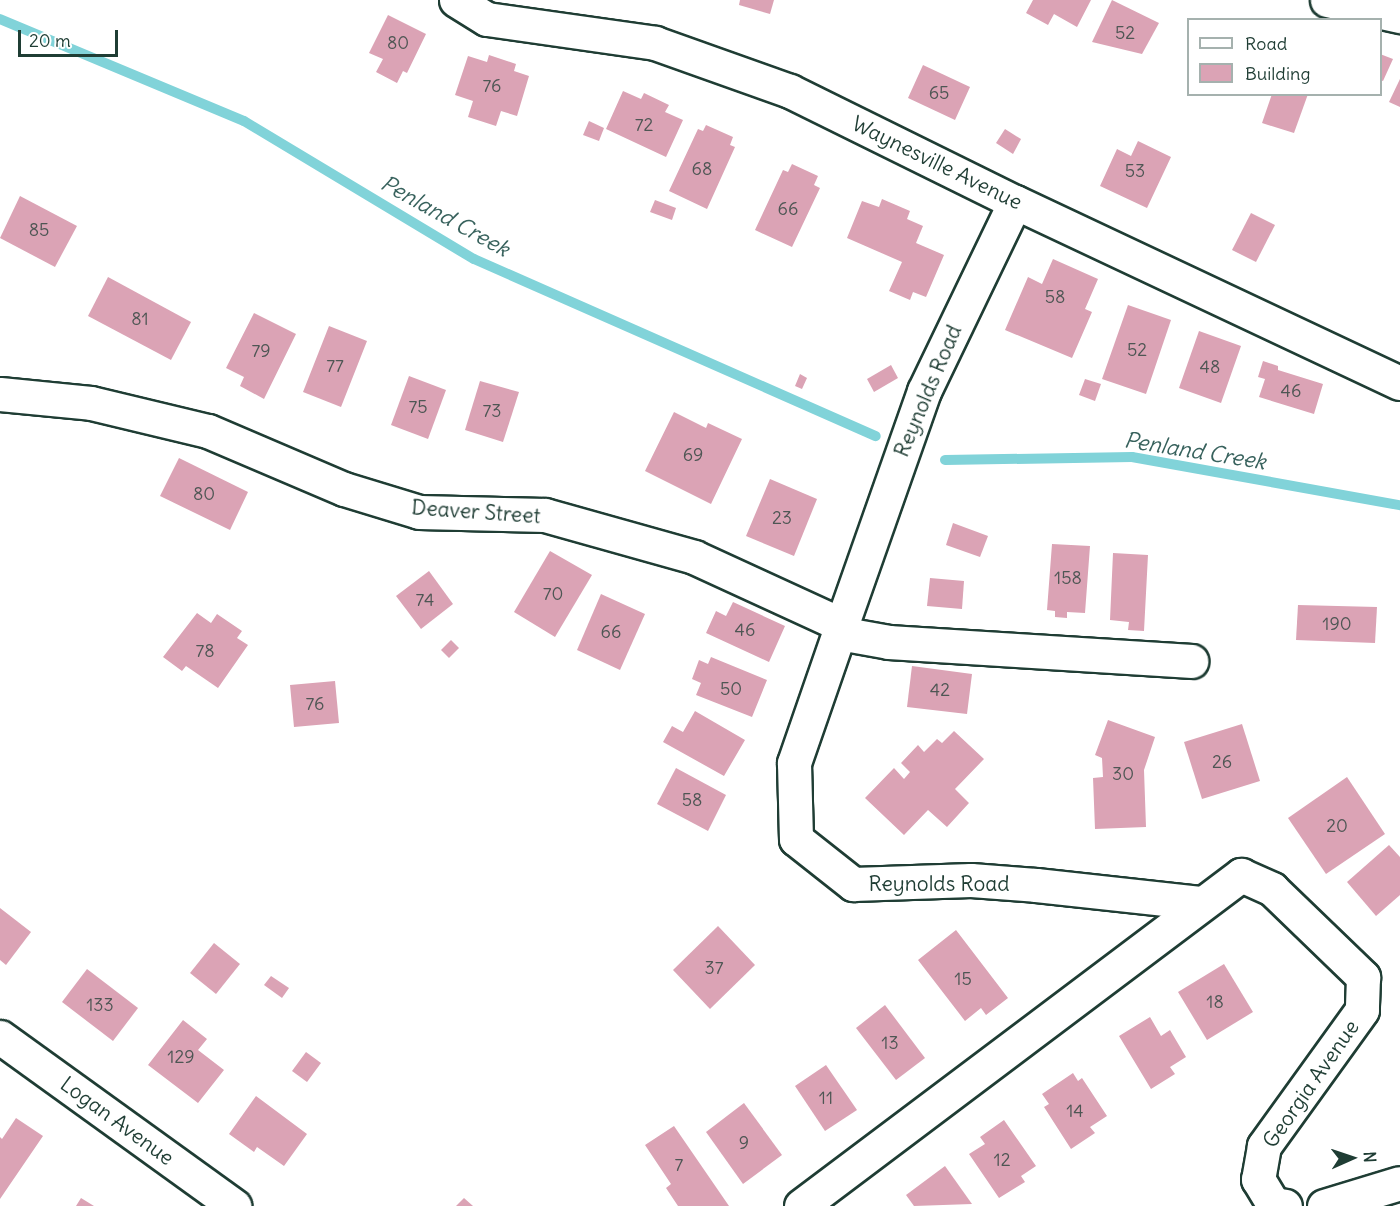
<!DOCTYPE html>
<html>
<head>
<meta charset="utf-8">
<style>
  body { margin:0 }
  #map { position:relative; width:1400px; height:1206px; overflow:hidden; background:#fff; font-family:Delius,sans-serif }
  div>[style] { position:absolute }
  .stream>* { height:10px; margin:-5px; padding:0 5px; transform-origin:5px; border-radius:5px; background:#81d3d9 }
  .building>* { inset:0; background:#dba3b5 }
  .roads { filter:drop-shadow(2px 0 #1f3d34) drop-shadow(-2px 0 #1f3d34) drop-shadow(0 2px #1f3d34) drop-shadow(0 -2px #1f3d34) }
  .minor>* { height:33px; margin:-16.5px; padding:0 16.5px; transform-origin:16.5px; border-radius:16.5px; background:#fff }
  span { translate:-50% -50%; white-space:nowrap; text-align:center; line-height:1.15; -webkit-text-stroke:5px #fff; paint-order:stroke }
  .number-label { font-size:18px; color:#4e5654 }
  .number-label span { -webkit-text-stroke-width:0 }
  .street-label { font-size:21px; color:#1f3d34 }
  .water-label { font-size:22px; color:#38625d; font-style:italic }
  .legend { position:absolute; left:1187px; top:18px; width:195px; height:78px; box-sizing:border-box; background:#fff; border:2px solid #a5b1ae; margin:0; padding:8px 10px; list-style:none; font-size:18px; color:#1f3d34 }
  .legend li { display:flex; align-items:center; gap:12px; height:30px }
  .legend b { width:30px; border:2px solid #a5b1ae }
  .north { position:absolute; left:1322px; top:1128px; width:60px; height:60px; -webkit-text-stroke:4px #fff; paint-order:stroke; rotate:87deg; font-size:16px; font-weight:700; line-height:24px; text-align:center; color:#1f3d34 }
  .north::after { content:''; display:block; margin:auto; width:21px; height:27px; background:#1f3d34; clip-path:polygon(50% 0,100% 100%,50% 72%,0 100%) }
  .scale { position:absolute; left:18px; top:30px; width:100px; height:27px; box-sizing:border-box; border:3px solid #1f3d34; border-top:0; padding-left:8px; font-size:18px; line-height:21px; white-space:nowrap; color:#1f3d34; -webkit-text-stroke:4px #fff; paint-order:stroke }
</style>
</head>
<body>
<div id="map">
  <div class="stream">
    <div style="left:0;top:19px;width:264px;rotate:22.7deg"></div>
    <div style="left:244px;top:121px;width:268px;rotate:31deg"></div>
    <div style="left:474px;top:259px;width:439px;rotate:23.8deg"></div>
    <div style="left:945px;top:460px;width:187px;rotate:-0.9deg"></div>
    <div style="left:1132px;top:457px;width:272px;rotate:10.2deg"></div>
  </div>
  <div class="building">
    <div style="clip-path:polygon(740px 0,774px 0,770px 14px,739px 5px)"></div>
    <div style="clip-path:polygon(1033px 0,1091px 0,1077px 27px,1054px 14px,1048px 25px,1026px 13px)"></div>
    <div style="clip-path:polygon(1112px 0,1159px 23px,1142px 54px,1092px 42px)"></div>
    <div style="clip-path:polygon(388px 15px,426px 34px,407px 73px,403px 71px,397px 83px,376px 72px,383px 59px,369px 53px)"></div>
    <div style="clip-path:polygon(1380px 54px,1393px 59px,1383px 81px,1380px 80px)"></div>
    <div style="clip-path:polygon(489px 55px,516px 64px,514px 71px,529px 76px,517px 116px,501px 111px,496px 126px,468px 117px,473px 101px,455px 95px,468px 56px,487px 62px)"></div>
    <div style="clip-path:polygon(923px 65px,970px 87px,955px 120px,908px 98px)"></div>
    <div style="clip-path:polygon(1400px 79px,1400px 107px,1389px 102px)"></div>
    <div style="clip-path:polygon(623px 91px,641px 99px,644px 93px,669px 105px,665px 112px,683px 120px,666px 157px,606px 129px)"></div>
    <div style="clip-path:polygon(1272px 94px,1308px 94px,1294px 133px,1262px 123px)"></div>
    <div style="clip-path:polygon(589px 121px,604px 128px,599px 141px,583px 135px)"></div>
    <div style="clip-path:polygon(706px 125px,733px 137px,730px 145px,735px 147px,707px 209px,669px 191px,698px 129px,703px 131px)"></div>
    <div style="clip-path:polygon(1005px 129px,1021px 139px,1013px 154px,996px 143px)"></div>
    <div style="clip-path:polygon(1138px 141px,1171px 157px,1147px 208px,1100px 186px,1117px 149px,1131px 156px)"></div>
    <div style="clip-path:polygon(792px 164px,818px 176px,814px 185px,820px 188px,792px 247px,755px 230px,783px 170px,788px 172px)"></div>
    <div style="clip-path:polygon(20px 196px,77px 226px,55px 267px,0 238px)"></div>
    <div style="clip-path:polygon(882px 199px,910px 211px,907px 219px,923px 226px,916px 243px,944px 255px,926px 297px,913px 292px,910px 300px,889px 291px,902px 262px,847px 238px,862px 201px,879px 207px)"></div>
    <div style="clip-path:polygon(655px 200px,676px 208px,672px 220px,650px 212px)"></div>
    <div style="clip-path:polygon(1251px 213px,1275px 225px,1256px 262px,1232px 250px)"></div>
    <div style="clip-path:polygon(1053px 259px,1098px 279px,1085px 309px,1092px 312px,1072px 358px,1005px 330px,1028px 277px,1042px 284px)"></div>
    <div style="clip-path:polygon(108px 277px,191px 322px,171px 360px,88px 316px)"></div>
    <div style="clip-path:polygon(1128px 305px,1171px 320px,1146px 394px,1102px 379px)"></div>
    <div style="clip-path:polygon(254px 313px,296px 334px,264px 399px,240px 386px,244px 377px,226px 368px)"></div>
    <div style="clip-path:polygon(329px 326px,367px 341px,341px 407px,303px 392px)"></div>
    <div style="clip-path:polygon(1199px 331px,1241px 346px,1221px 403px,1179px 388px)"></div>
    <div style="clip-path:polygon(1263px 361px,1278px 366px,1278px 370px,1323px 384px,1314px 414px,1259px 397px,1265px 379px,1258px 377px)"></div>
    <div style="clip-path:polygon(891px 365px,898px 378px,874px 392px,867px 379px)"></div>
    <div style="clip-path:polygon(800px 374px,807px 378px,802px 389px,795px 386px)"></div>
    <div style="clip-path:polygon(409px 376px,446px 390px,428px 439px,391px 425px)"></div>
    <div style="clip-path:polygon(1085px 379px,1101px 384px,1095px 401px,1079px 395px)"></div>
    <div style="clip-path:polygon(480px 381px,519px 392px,503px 442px,465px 430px)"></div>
    <div style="clip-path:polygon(674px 412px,706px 428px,708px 423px,742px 439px,711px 504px,645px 471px)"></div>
    <div style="clip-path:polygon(179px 458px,248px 492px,230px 530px,160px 496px)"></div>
    <div style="clip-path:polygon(770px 479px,817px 499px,794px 556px,746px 536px)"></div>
    <div style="clip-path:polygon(953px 523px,988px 536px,980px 557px,946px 545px)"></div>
    <div style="clip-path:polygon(1052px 544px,1090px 546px,1085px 613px,1067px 612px,1067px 618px,1055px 617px,1055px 611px,1047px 610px)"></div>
    <div style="clip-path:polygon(550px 551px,592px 575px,555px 637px,514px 612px)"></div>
    <div style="clip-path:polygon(1113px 553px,1148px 555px,1144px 631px,1128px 630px,1129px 622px,1110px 620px)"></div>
    <div style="clip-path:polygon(429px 571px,453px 604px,421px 629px,396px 596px)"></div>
    <div style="clip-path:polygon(930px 578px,964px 581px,962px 609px,927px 606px)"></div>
    <div style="clip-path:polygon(601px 594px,645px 614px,620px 670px,577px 650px)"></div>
    <div style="clip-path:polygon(733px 602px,785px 626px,769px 662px,706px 633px,716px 611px,726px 616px)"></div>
    <div style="clip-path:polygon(1298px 605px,1377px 607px,1375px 643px,1296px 640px)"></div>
    <div style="clip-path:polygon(197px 613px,211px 623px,217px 614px,242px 631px,237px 638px,248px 645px,218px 688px,186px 666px,182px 671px,163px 657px)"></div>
    <div style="clip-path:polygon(451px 640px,459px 648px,449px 658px,441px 650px)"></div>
    <div style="clip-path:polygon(711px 657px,767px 680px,752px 717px,696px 695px,701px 683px,692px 679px,699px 660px,708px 664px)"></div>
    <div style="clip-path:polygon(912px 666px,972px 674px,967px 714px,907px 707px)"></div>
    <div style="clip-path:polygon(335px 681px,339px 723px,294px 727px,290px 685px)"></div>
    <div style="clip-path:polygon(695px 711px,745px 740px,724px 776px,663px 742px,672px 726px,683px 732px)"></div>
    <div style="clip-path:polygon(1108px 720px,1155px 737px,1144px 770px,1146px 827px,1095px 829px,1093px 778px,1103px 777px,1102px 758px,1095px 755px)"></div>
    <div style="clip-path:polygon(1242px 724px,1260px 781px,1202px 799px,1184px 742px)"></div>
    <div style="clip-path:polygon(954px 731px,984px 759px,955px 789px,969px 803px,947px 827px,928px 810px,904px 835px,865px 798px,894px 768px,904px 779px,910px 772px,901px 763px,918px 745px,924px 752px,937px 739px,942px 743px)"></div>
    <div style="clip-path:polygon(676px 768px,726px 795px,708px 831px,657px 804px)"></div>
    <div style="clip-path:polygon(1347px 777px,1385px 834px,1326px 874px,1288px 818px)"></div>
    <div style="clip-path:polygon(1389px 845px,1400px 857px,1400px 895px,1376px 916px,1347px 882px)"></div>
    <div style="clip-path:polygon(0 908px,31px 932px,6px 965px,0 960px)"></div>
    <div style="clip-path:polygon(718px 926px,755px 965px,710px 1009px,673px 970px)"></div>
    <div style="clip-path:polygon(956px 930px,1008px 998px,986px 1015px,981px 1008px,965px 1021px,918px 960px)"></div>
    <div style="clip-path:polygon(214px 943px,240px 964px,216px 994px,190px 973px)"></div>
    <div style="clip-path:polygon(1224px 964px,1253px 1012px,1207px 1040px,1178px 992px)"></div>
    <div style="clip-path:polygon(87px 969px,138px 1008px,113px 1041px,62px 1002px)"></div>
    <div style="clip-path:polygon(271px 976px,289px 988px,282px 998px,264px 985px)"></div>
    <div style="clip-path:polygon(885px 1005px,925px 1058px,896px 1080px,856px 1028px)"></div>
    <div style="clip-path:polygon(1150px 1017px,1161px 1036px,1170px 1030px,1186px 1057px,1170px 1067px,1175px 1074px,1151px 1089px,1119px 1036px)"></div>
    <div style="clip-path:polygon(183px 1020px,207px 1039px,198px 1050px,224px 1070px,198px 1103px,148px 1065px)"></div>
    <div style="clip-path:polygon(306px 1052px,321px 1063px,307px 1082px,292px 1071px)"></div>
    <div style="clip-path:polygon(826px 1065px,857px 1110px,825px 1131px,795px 1086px)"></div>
    <div style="clip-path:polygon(1073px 1073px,1078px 1081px,1082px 1078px,1107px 1116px,1090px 1127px,1095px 1133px,1071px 1149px,1044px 1107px,1049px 1104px,1042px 1094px)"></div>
    <div style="clip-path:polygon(256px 1096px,307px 1134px,284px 1166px,257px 1147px,254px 1152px,229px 1134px)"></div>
    <div style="clip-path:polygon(744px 1103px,782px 1155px,743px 1184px,706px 1132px)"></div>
    <div style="clip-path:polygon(16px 1118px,43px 1136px,0 1199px,0 1137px,2px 1139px)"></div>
    <div style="clip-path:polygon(1004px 1120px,1036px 1166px,1021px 1176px,1025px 1182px,999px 1198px,969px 1154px,985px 1144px,980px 1137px)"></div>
    <div style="clip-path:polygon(674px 1126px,729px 1206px,678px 1206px,666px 1188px,671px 1184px,645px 1145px)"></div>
    <div style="clip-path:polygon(945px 1166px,972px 1204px,914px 1206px,906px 1195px)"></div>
    <div style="clip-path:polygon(81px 1198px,94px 1206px,76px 1206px)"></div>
    <div style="clip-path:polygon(464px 1198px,473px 1206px,456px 1206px)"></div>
  </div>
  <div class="roads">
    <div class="minor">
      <div style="left:456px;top:0;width:36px;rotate:32deg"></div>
      <div style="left:487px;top:19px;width:170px;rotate:8.1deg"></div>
      <div style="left:655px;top:43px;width:143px;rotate:19.6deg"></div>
      <div style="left:790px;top:91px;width:251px;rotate:26.3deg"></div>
      <div style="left:1015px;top:202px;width:425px;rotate:25.2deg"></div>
      <div style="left:1327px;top:0;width:75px;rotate:12.4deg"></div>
      <div style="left:1015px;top:202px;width:210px;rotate:115.7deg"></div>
      <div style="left:924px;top:391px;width:256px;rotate:109.4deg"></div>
      <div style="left:839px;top:633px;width:138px;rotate:109.1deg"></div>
      <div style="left:794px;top:763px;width:76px;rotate:88.5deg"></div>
      <div style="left:796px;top:839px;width:73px;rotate:38.3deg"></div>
      <div style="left:853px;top:884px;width:118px;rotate:-1.9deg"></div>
      <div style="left:971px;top:880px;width:65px;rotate:4.4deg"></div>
      <div style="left:1036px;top:885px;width:167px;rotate:6.2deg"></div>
      <div style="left:0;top:394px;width:91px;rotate:5.6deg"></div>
      <div style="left:91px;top:403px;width:120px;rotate:13.5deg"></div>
      <div style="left:208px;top:431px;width:148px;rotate:23.1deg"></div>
      <div style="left:344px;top:489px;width:78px;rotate:17deg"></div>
      <div style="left:419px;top:512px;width:126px;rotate:1.4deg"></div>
      <div style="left:545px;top:515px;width:155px;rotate:15.7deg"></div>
      <div style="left:694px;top:557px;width:163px;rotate:24.7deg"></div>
      <div style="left:839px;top:633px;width:51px;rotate:10.2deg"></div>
      <div style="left:889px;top:642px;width:303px;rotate:3.6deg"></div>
      <div style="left:0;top:1037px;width:289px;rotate:35.8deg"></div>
      <div style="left:801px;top:1206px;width:551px;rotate:-36.95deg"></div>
      <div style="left:1241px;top:875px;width:34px;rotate:24deg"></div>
      <div style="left:1272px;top:889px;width:127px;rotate:44deg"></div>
      <div style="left:1363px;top:977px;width:33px;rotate:92deg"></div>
      <div style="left:1362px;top:1010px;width:168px;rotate:125.8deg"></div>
      <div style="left:1264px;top:1146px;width:34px;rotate:100deg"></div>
      <div style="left:1258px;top:1179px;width:29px;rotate:59deg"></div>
      <div style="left:1273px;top:1204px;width:12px;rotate:9deg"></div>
      <div style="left:1324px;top:1206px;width:79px;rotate:-16.8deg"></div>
    </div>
  </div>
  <div class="number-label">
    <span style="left:1125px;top:33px">52</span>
    <span style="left:398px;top:43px">80</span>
    <span style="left:492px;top:86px">76</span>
    <span style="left:939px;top:93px">65</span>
    <span style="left:644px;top:125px">72</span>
    <span style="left:702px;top:169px">68</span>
    <span style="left:1135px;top:171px">53</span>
    <span style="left:788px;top:209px">66</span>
    <span style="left:39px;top:230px">85</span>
    <span style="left:1055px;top:297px">58</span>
    <span style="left:140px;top:319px">81</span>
    <span style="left:1137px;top:350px">52</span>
    <span style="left:261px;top:351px">79</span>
    <span style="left:335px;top:366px">77</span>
    <span style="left:1210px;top:367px">48</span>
    <span style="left:1291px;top:391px">46</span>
    <span style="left:418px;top:407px">75</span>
    <span style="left:492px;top:411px">73</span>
    <span style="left:693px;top:455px">69</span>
    <span style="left:204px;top:494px">80</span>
    <span style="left:782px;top:518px">23</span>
    <span style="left:1068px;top:578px">158</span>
    <span style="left:553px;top:594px">70</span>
    <span style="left:425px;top:600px">74</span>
    <span style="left:1337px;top:624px">190</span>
    <span style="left:745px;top:630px">46</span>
    <span style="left:611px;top:632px">66</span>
    <span style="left:205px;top:651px">78</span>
    <span style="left:731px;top:689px">50</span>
    <span style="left:940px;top:690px">42</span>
    <span style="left:315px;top:704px">76</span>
    <span style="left:1222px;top:762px">26</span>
    <span style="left:1123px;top:774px">30</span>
    <span style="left:692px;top:800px">58</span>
    <span style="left:1337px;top:826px">20</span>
    <span style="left:714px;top:968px">37</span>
    <span style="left:963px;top:979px">15</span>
    <span style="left:1215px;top:1002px">18</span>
    <span style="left:100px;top:1005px">133</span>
    <span style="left:890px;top:1043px">13</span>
    <span style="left:181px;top:1057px">129</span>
    <span style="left:826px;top:1098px">11</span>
    <span style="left:1075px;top:1111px">14</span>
    <span style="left:744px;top:1143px">9</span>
    <span style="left:1002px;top:1160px">12</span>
    <span style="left:679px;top:1165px">7</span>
  </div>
  <div class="street-label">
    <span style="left:937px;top:163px;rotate:26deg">Waynesville Avenue</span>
    <span style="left:928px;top:391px;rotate:-67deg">Reynolds Road</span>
    <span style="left:476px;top:512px;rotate:4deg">Deaver Street</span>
    <span style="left:939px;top:884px">Reynolds Road</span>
    <span style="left:1311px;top:1084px;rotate:-55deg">Georgia Avenue</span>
    <span style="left:117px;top:1121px;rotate:36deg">Logan Avenue</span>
  </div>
  <div class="water-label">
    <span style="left:445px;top:216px;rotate:29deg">Penland Creek</span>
    <span style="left:1195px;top:451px;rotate:9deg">Penland Creek</span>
  </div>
  <ul class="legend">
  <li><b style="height:8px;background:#fff"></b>Road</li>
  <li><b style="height:16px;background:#dba3b5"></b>Building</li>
  </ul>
  <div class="north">N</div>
  <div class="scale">20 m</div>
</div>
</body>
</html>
